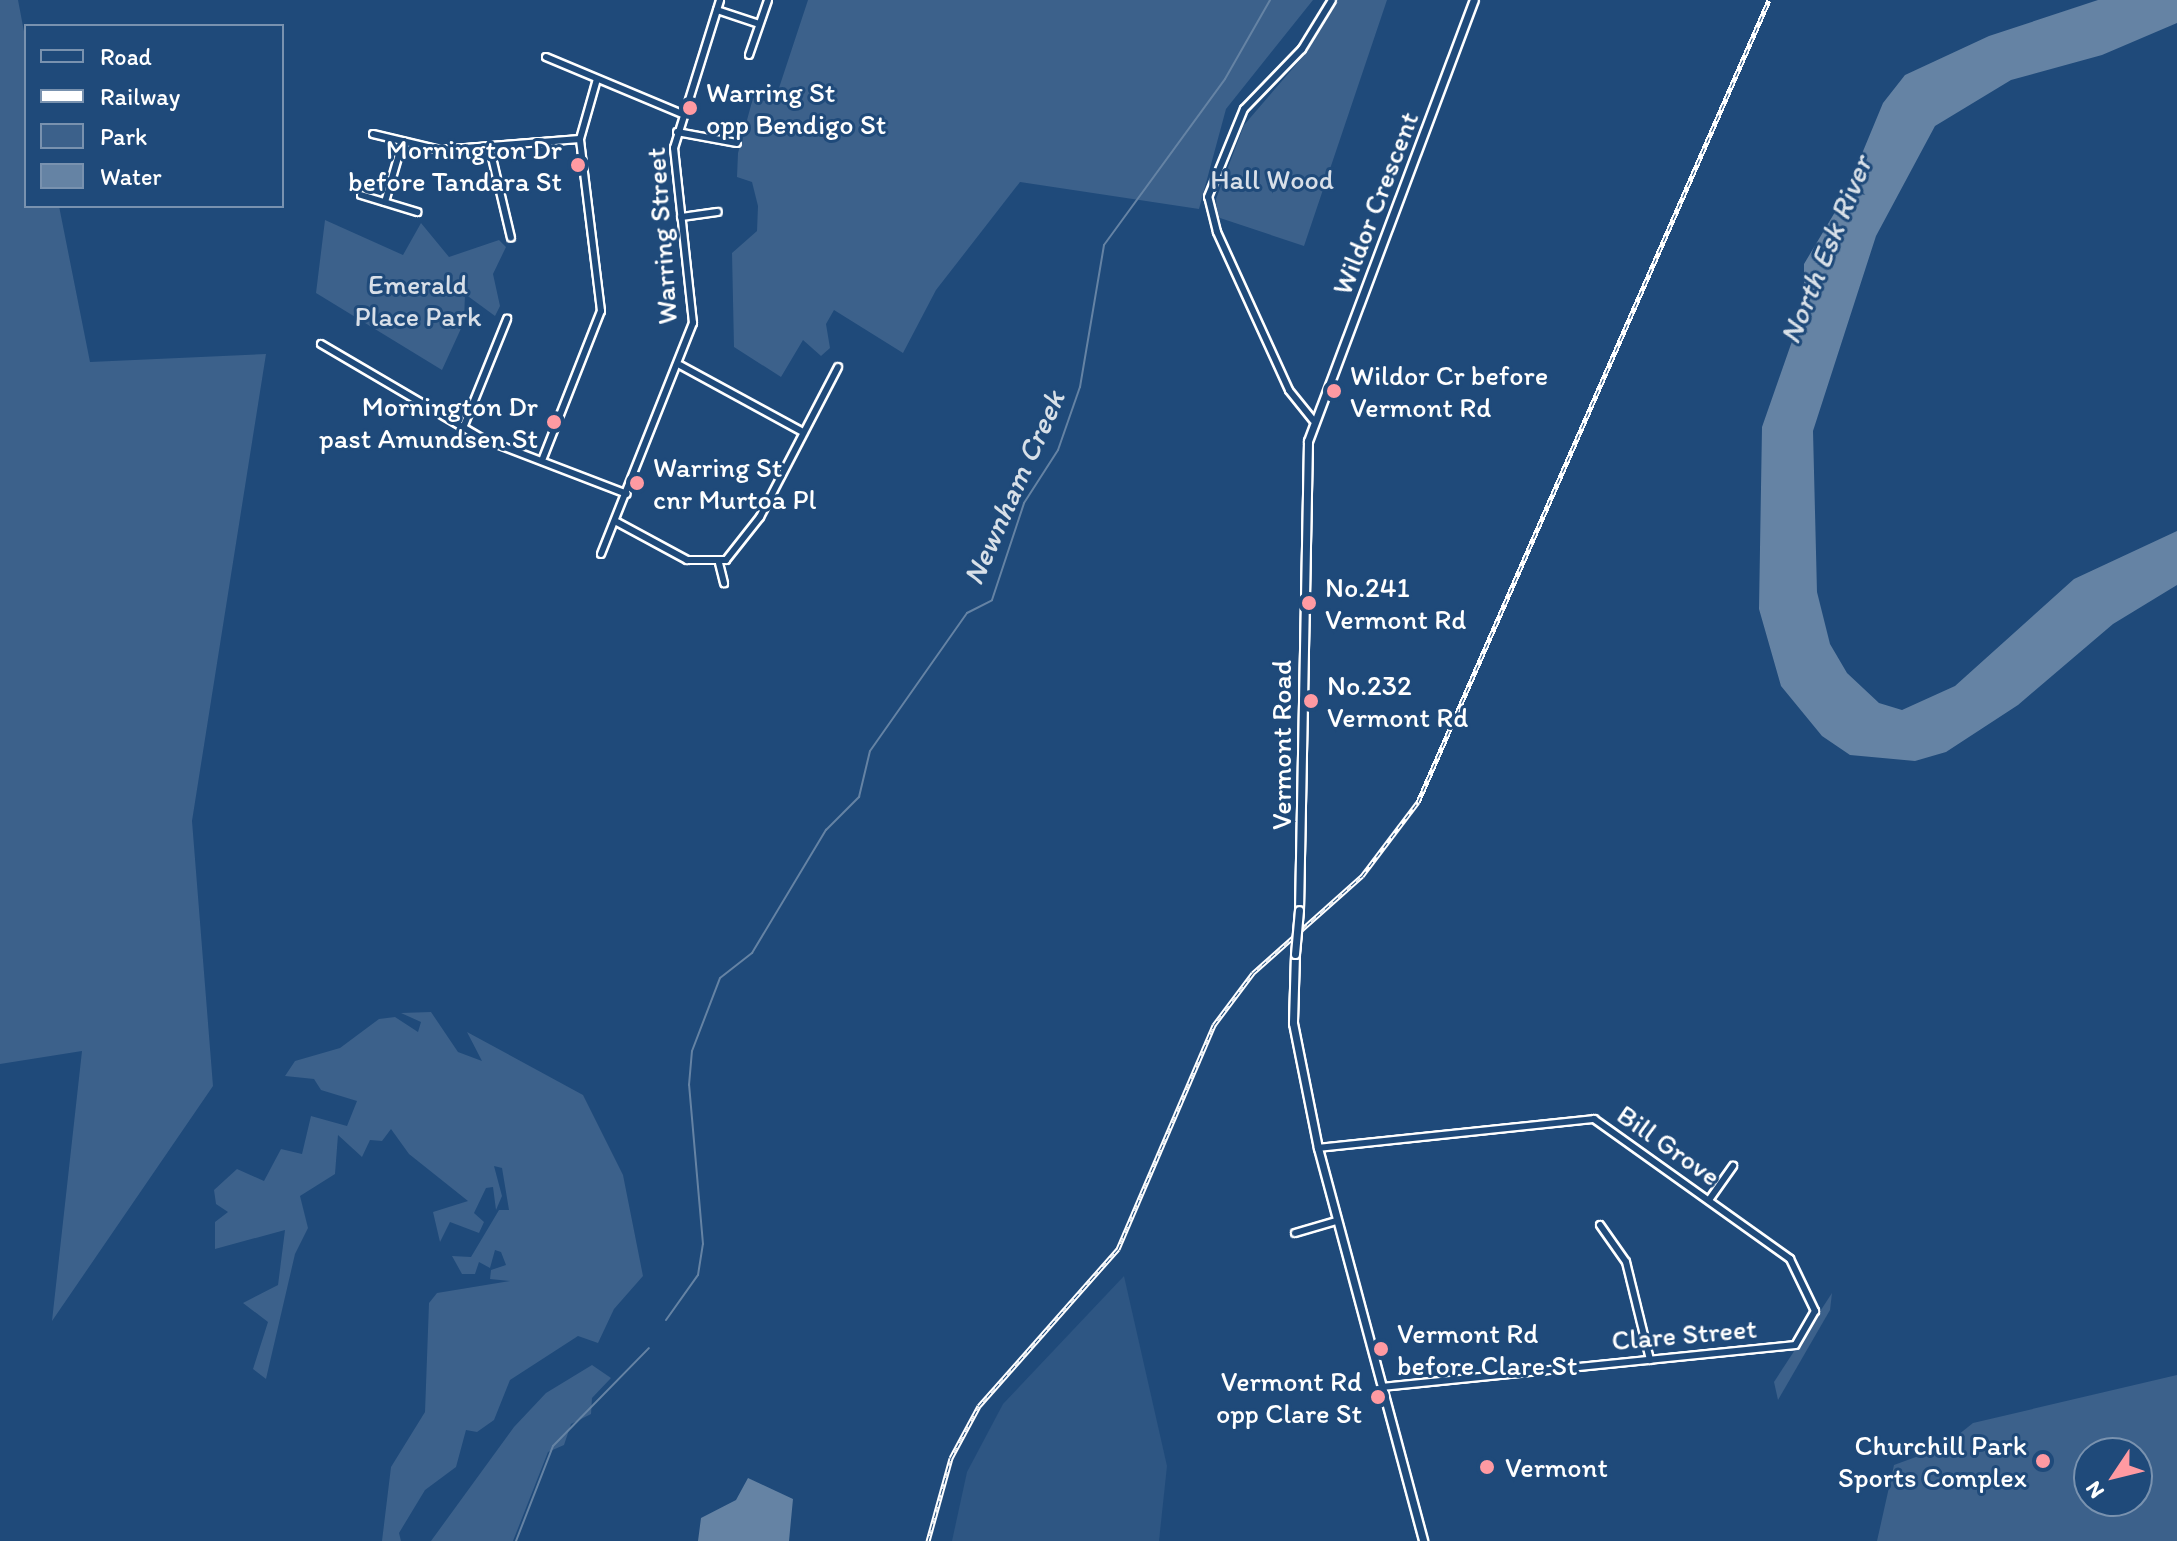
<!DOCTYPE html>
<html>
<head>
<meta charset="utf-8">
<style>
  body { margin:0 }
  #map { position:relative; width:2177px; height:1541px; overflow:hidden; background:#1f4a7a; font-family:Itim,sans-serif }
  div>[style] { position:absolute }
  .built>* { inset:0; background:#2e5683 }
  .green>* { inset:0; background:#3c618b }
  .water>* { inset:0; background:#6583a4 }
  .stream>* { height:2px; margin:-1px; padding:0 1px; transform-origin:1px; border-radius:1px; background:#6583a4 }
  .roads { filter:drop-shadow(2px 0 #fff) drop-shadow(-2px 0 #fff) drop-shadow(0 2px #fff) drop-shadow(0 -2px #fff) }
  .minor>* { height:6px; margin:-3px; padding:0 3px; transform-origin:3px; border-radius:3px; background:#1f4a7a }
  .tertiary>* { height:7px; margin:-3.5px; padding:0 3.5px; transform-origin:3.5px; border-radius:3.5px; background:#1f4a7a }
  .rail>* { height:5px; margin-top:-2.5px; transform-origin:0; background:repeating-linear-gradient(90deg,#1f4a7a 0 6px,#fff 0 12px); box-sizing:border-box; border-block:2px solid #fff }
  .bridges { filter:drop-shadow(2px 0 #fff) drop-shadow(-2px 0 #fff) drop-shadow(0 2px #fff) drop-shadow(0 -2px #fff) }
  .tertiary-bridge>* { height:7px; margin:-3.5px; padding:0 3.5px; transform-origin:3.5px; border-radius:3.5px; background:#1f4a7a }
  .dots>* { width:22px; height:22px; translate:-50% -50%; box-sizing:border-box; border:4px solid #1f4a7a; border-radius:50% }
  span { translate:-50% -50%; white-space:nowrap; text-align:center; line-height:1.15; -webkit-text-stroke:6px #1f4a7a; paint-order:stroke }
  .poi-label { font-size:28px; color:#fff }
  .left { translate:0 -50%; text-align:left }
  .right { translate:-100% -50%; text-align:right }
  .park-label { font-size:28px; color:#d8dfe8 }
  .street-label { font-size:28px; color:#fff }
  .water-label { font-size:30px; color:#d8e0e8; font-style:italic }
  .legend { position:absolute; left:24px; top:24px; width:260px; height:184px; box-sizing:border-box; background:#1f4a7a; border:2px solid #7992af; margin:0; padding:10px 14px; list-style:none; font-size:24px; color:#fff }
  .legend li { display:flex; align-items:center; gap:16px; height:40px }
  .legend b { width:40px; border:2px solid #7992af }
  .north { position:absolute; left:2073px; top:1437px; width:80px; height:80px; box-sizing:border-box; background:#1f4a7a; border:2px solid #7992af; border-radius:50%; rotate:235deg; font-size:22px; font-weight:700; line-height:32px; text-align:center; color:#fff }
  .north::after { content:''; display:block; margin:auto; width:28px; height:36px; background:#ff9aa2; clip-path:polygon(50% 0,100% 100%,50% 72%,0 100%) }
</style>
</head>
<body>
<div id="map">
  <div class="built">
    <div style="clip-path:polygon(1124px 1276px,1167px 1466px,1159px 1541px,952px 1541px,967px 1472px,1003px 1404px)"></div>
  </div>
  <div class="green">
    <div style="clip-path:polygon(0 0,18px 0,26px 42px,26px 206px,59px 206px,90px 362px,266px 354px,192px 821px,213px 1086px,52px 1321px,82px 1051px,0 1064px)"></div>
    <div style="clip-path:polygon(808px 0,1313px 0,1226px 109px,1199px 209px,1020px 182px,936px 290px,903px 353px,834px 310px,826px 324px,830px 348px,821px 356px,803px 340px,781px 377px,734px 347px,732px 253px,757px 231px,758px 206px,752px 182px,737px 177px,738px 153px,753px 98px,774px 103px)"></div>
    <div style="clip-path:polygon(1338px 0,1387px 0,1304px 246px,1217px 217px,1216px 199px,1244px 125px,1306px 53px)"></div>
    <div style="clip-path:polygon(325px 220px,403px 255px,421px 223px,449px 257px,499px 240px,506px 247px,493px 274px,500px 306px,495px 316px,465px 294px,464px 322px,442px 370px,316px 293px)"></div>
    <div style="clip-path:polygon(431px 1012px,458px 1052px,482px 1061px,467px 1032px,583px 1095px,623px 1175px,643px 1276px,614px 1309px,598px 1343px,578px 1336px,510px 1380px,494px 1420px,477px 1432px,466px 1430px,456px 1467px,425px 1490px,399px 1533px,401px 1541px,382px 1541px,391px 1467px,425px 1412px,429px 1303px,437px 1293px,510px 1281px,490px 1279px,491px 1270px,506px 1265px,501px 1252px,495px 1250px,490px 1268px,479px 1262px,475px 1274px,462px 1274px,452px 1256px,471px 1257px,499px 1210px,509px 1210px,502px 1168px,494px 1166px,502px 1196px,496px 1210px,493px 1187px,486px 1188px,474px 1213px,484px 1222px,479px 1233px,450px 1222px,440px 1242px,433px 1212px,468px 1201px,409px 1154px,391px 1129px,382px 1141px,370px 1140px,362px 1157px,338px 1135px,335px 1174px,300px 1196px,308px 1228px,295px 1254px,266px 1379px,253px 1369px,268px 1322px,243px 1303px,278px 1285px,285px 1230px,215px 1249px,215px 1222px,228px 1212px,216px 1204px,214px 1190px,237px 1169px,264px 1181px,281px 1149px,302px 1154px,311px 1116px,347px 1126px,357px 1101px,321px 1090px,314px 1079px,285px 1076px,295px 1061px,340px 1048px,379px 1019px,395px 1017px,418px 1032px,421px 1022px,401px 1013px)"></div>
    <div style="clip-path:polygon(1832px 1293px,1830px 1310px,1778px 1400px,1774px 1382px)"></div>
    <div style="clip-path:polygon(592px 1365px,611px 1378px,592px 1398px,591px 1414px,571px 1424px,564px 1445px,548px 1452px,513px 1541px,431px 1541px,514px 1427px,546px 1393px)"></div>
    <div style="clip-path:polygon(evenodd,2177px 1375px,2177px 1541px,1877px 1541px,1894px 1465px,1943px 1447px,1973px 1423px,2177px 1375px,2137px 1453px,2137px 1501px,2089px 1501px,2089px 1453px,2137px 1453px)"></div>
  </div>
  <div class="water">
    <div style="clip-path:polygon(2098px 0,2177px 0,2177px 23px,2102px 55px,2011px 80px,1935px 126px,1876px 236px,1813px 431px,1817px 592px,1830px 644px,1847px 673px,1879px 703px,1902px 710px,1955px 686px,2074px 579px,2177px 531px,2177px 585px,2113px 624px,2018px 705px,1946px 752px,1915px 761px,1850px 755px,1822px 736px,1781px 686px,1759px 609px,1762px 427px,1804px 307px,1804px 264px,1844px 197px,1883px 103px,1905px 75px,1989px 36px)"></div>
    <div style="clip-path:polygon(748px 1478px,793px 1499px,789px 1541px,698px 1541px,701px 1518px,736px 1500px)"></div>
  </div>
  <div class="stream">
    <div style="left:666px;top:1320px;width:55px;rotate:-54.6deg"></div>
    <div style="left:698px;top:1275px;width:31px;rotate:-81deg"></div>
    <div style="left:703px;top:1244px;width:160px;rotate:-95deg"></div>
    <div style="left:689px;top:1085px;width:34px;rotate:-85deg"></div>
    <div style="left:692px;top:1051px;width:78px;rotate:-69deg"></div>
    <div style="left:720px;top:978px;width:41px;rotate:-38deg"></div>
    <div style="left:752px;top:953px;width:144px;rotate:-59deg"></div>
    <div style="left:826px;top:830px;width:47px;rotate:-45deg"></div>
    <div style="left:859px;top:797px;width:47px;rotate:-76.6deg"></div>
    <div style="left:870px;top:751px;width:169px;rotate:-54.9deg"></div>
    <div style="left:967px;top:613px;width:28px;rotate:-27deg"></div>
    <div style="left:992px;top:600px;width:102px;rotate:-71.7deg"></div>
    <div style="left:1024px;top:503px;width:63px;rotate:-57.3deg"></div>
    <div style="left:1058px;top:450px;width:67px;rotate:-70.8deg"></div>
    <div style="left:1080px;top:387px;width:144px;rotate:-80.4deg"></div>
    <div style="left:1104px;top:245px;width:205px;rotate:-53.9deg"></div>
    <div style="left:1225px;top:79px;width:91px;rotate:-60.3deg"></div>
    <div style="left:516px;top:1541px;width:102px;rotate:-68.7deg"></div>
    <div style="left:553px;top:1446px;width:137px;rotate:-45.6deg"></div>
  </div>
  <div class="roads">
    <div class="minor">
      <div style="left:717px;top:10px;width:44px;rotate:18.4deg"></div>
      <div style="left:749px;top:55px;width:58px;rotate:-70.9deg"></div>
      <div style="left:546px;top:57px;width:147px;rotate:22.7deg"></div>
      <div style="left:677px;top:132px;width:61px;rotate:10.4deg"></div>
      <div style="left:373px;top:134px;width:69px;rotate:13.4deg"></div>
      <div style="left:440px;top:150px;width:140px;rotate:-4.5deg"></div>
      <div style="left:490px;top:149px;width:91px;rotate:76.7deg"></div>
      <div style="left:361px;top:195px;width:59px;rotate:16.9deg"></div>
      <div style="left:385px;top:202px;width:60px;rotate:-73.7deg"></div>
      <div style="left:681px;top:217px;width:37px;rotate:-8deg"></div>
      <div style="left:321px;top:344px;width:186px;rotate:30.4deg"></div>
      <div style="left:481px;top:438px;width:156px;rotate:21deg"></div>
      <div style="left:680px;top:365px;width:138px;rotate:28.6deg"></div>
      <div style="left:1313px;top:420px;width:38px;rotate:-129deg"></div>
      <div style="left:1289px;top:390px;width:174px;rotate:-114.5deg"></div>
      <div style="left:1217px;top:232px;width:36px;rotate:-104deg"></div>
      <div style="left:1208px;top:197px;width:95px;rotate:-67.8deg"></div>
      <div style="left:1244px;top:109px;width:83px;rotate:-46deg"></div>
      <div style="left:1302px;top:49px;width:57px;rotate:-58.5deg"></div>
      <div style="left:463px;top:428px;width:118px;rotate:-68deg"></div>
      <div style="left:543px;top:458px;width:158px;rotate:-68.5deg"></div>
      <div style="left:601px;top:311px;width:173px;rotate:-97deg"></div>
      <div style="left:580px;top:139px;width:62px;rotate:-74.2deg"></div>
      <div style="left:615px;top:521px;width:82px;rotate:28.4deg"></div>
      <div style="left:687px;top:560px;width:39px"></div>
      <div style="left:726px;top:560px;width:55px;rotate:-51.7deg"></div>
      <div style="left:760px;top:517px;width:169px;rotate:-62.5deg"></div>
      <div style="left:601px;top:554px;width:249px;rotate:-68.3deg"></div>
      <div style="left:693px;top:323px;width:176px;rotate:-96.2deg"></div>
      <div style="left:674px;top:148px;width:155px;rotate:-72.7deg"></div>
      <div style="left:719px;top:563px;width:21px;rotate:76deg"></div>
      <div style="left:1318px;top:1148px;width:278px;rotate:-6deg"></div>
      <div style="left:1594px;top:1119px;width:241px;rotate:35.5deg"></div>
      <div style="left:1790px;top:1259px;width:58px;rotate:64.3deg"></div>
      <div style="left:1815px;top:1311px;width:39px;rotate:120deg"></div>
      <div style="left:1795px;top:1345px;width:415px;rotate:174.2deg"></div>
      <div style="left:1709px;top:1200px;width:42px;rotate:-54.8deg"></div>
      <div style="left:1600px;top:1225px;width:45px;rotate:54.9deg"></div>
      <div style="left:1626px;top:1262px;width:101px;rotate:76.2deg"></div>
      <div style="left:1295px;top:1233px;width:43px;rotate:-16.3deg"></div>
    </div>
    <div class="tertiary">
      <div style="left:1299px;top:910px;width:469px;rotate:-88.9deg"></div>
      <div style="left:1308px;top:441px;width:471px;rotate:-69.4deg"></div>
      <div style="left:1295px;top:954px;width:69px;rotate:91.7deg"></div>
      <div style="left:1293px;top:1023px;width:127px;rotate:78.7deg"></div>
      <div style="left:1318px;top:1148px;width:407px;rotate:75deg"></div>
    </div>
  </div>
  <div class="rail">
    <div style="left:928px;top:1541px;width:86px;rotate:-74.5deg"></div>
    <div style="left:951px;top:1458px;width:59px;rotate:-61.7deg"></div>
    <div style="left:979px;top:1406px;width:210px;rotate:-48.5deg"></div>
    <div style="left:1118px;top:1249px;width:244px;rotate:-66.8deg"></div>
    <div style="left:1214px;top:1025px;width:65px;rotate:-53.1deg"></div>
    <div style="left:1253px;top:973px;width:146px;rotate:-41.7deg"></div>
    <div style="left:1362px;top:876px;width:93px;rotate:-52.9deg"></div>
    <div style="left:1418px;top:802px;width:875px;rotate:-66.36deg"></div>
  </div>
  <div class="bridges">
    <div class="tertiary-bridge">
      <div style="left:1295px;top:954px;width:44px;rotate:-84.8deg"></div>
    </div>
  </div>
  <div class="dots">
    <div style="left:690px;top:108px;background:#ff9aa2"></div>
    <div style="left:578px;top:165px;background:#ff9aa2"></div>
    <div style="left:1334px;top:391px;background:#ff9aa2"></div>
    <div style="left:554px;top:422px;background:#ff9aa2"></div>
    <div style="left:637px;top:483px;background:#ff9aa2"></div>
    <div style="left:1309px;top:603px;background:#ff9aa2"></div>
    <div style="left:1311px;top:701px;background:#ff9aa2"></div>
    <div style="left:1381px;top:1349px;background:#ff9aa2"></div>
    <div style="left:1378px;top:1397px;background:#ff9aa2"></div>
    <div style="left:2043px;top:1461px;background:#ff9aa2"></div>
    <div style="left:1487px;top:1467px;background:#ff9aa2"></div>
  </div>
  <div class="poi-label">
    <span class="left" style="left:706px;top:108px">Warring St<br>opp Bendigo St</span>
    <span class="right" style="left:562px;top:165px">Mornington Dr<br>before Tandara St</span>
    <span class="left" style="left:1350px;top:391px">Wildor Cr before<br>Vermont Rd</span>
    <span class="right" style="left:538px;top:422px">Mornington Dr<br>past Amundsen St</span>
    <span class="left" style="left:653px;top:483px">Warring St<br>cnr Murtoa Pl</span>
    <span class="left" style="left:1325px;top:603px">No.241<br>Vermont Rd</span>
    <span class="left" style="left:1327px;top:701px">No.232<br>Vermont Rd</span>
    <span class="left" style="left:1397px;top:1349px">Vermont Rd<br>before Clare St</span>
    <span class="right" style="left:1362px;top:1397px">Vermont Rd<br>opp Clare St</span>
    <span class="right" style="left:2027px;top:1461px">Churchill Park<br>Sports Complex</span>
    <span class="left" style="left:1505px;top:1467px">Vermont</span>
  </div>
  <div class="park-label">
    <span style="left:1272px;top:179px">Hall Wood</span>
    <span style="left:418px;top:300px">Emerald<br>Place Park</span>
  </div>
  <div class="street-label">
    <span style="left:1375px;top:203px;rotate:-69deg">Wildor Crescent</span>
    <span style="left:661px;top:236px;rotate:-94deg">Warring Street</span>
    <span style="left:1281px;top:745px;rotate:-90deg">Vermont Road</span>
    <span style="left:1669px;top:1145px;rotate:35deg">Bill Grove</span>
    <span style="left:1684px;top:1334px;rotate:-5deg">Clare Street</span>
  </div>
  <div class="water-label">
    <span style="left:1826px;top:250px;rotate:-68deg">North Esk River</span>
    <span style="left:1014px;top:488px;rotate:-66deg">Newnham Creek</span>
  </div>
  <ul class="legend">
  <li><b style="height:10px;background:#1f4a7a"></b>Road</li>
  <li><b style="height:10px;background:#fff"></b>Railway</li>
  <li><b style="height:22px;background:#3c618b"></b>Park</li>
  <li><b style="height:22px;background:#6583a4"></b>Water</li>
  </ul>
  <div class="north">N</div>
</div>
</body>
</html>
